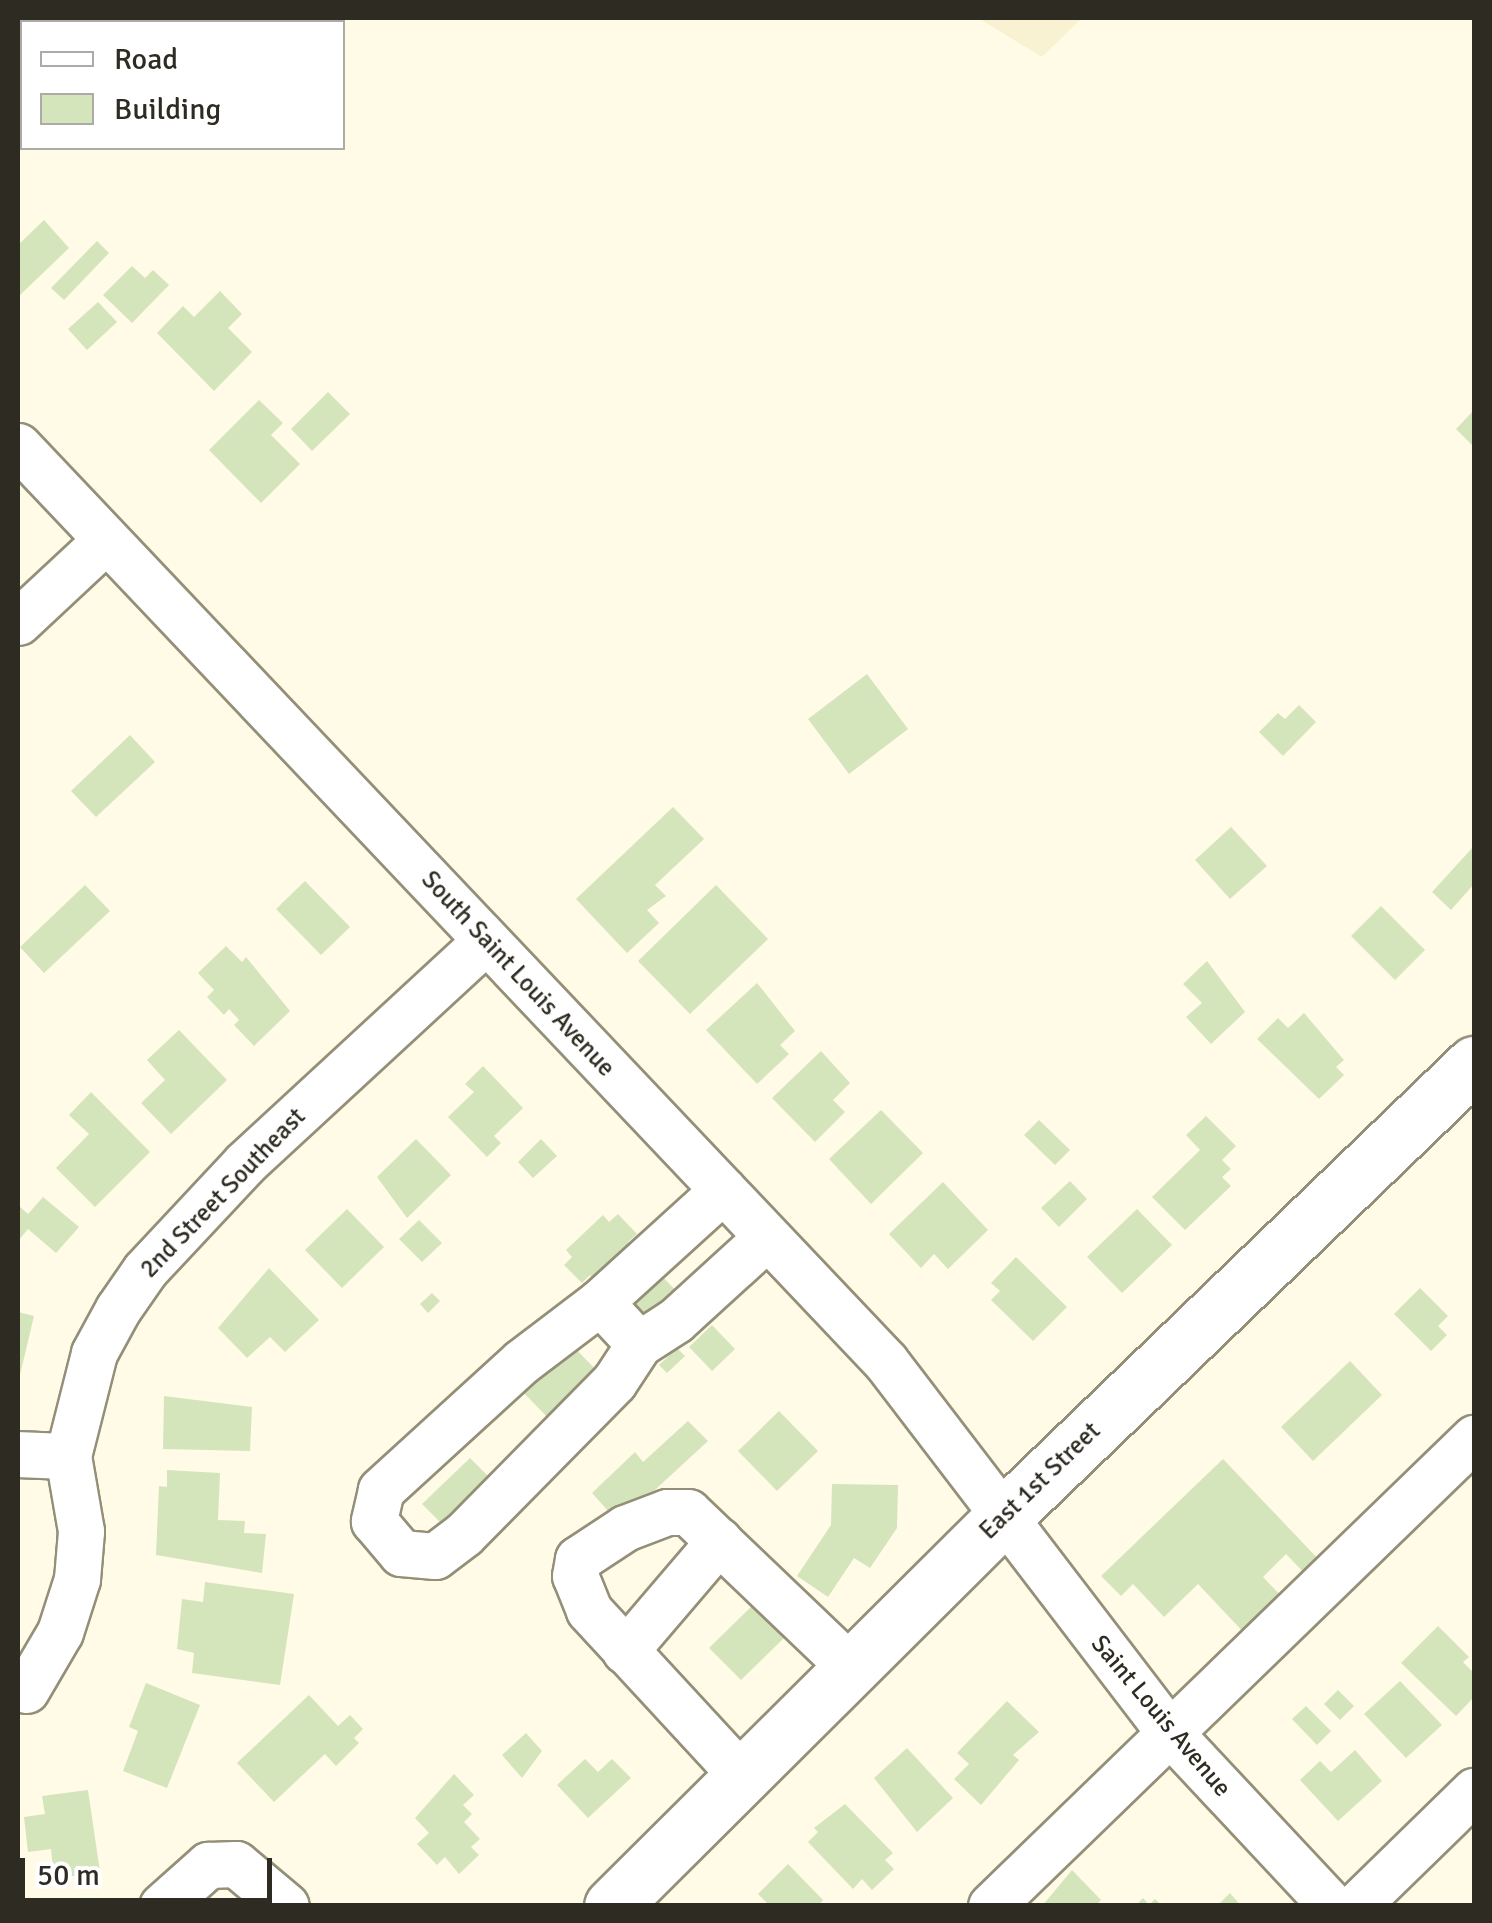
<!DOCTYPE html>
<html>
<head>
<meta charset="utf-8">
<style>
  body { margin:0 }
  #map { position:relative; width:1492px; height:1923px; overflow:hidden; background:#fffbe7; font-family:Signika,sans-serif }
  div>[style] { position:absolute }
  .built>* { inset:0; background:#f9f2d2 }
  .building>* { inset:0; background:#d4e5bb }
  .roads { filter:drop-shadow(2px 0 #948f78) drop-shadow(-2px 0 #948f78) drop-shadow(0 2px #948f78) drop-shadow(0 -2px #948f78) }
  .minor>* { height:45px; margin:-22.5px; padding:0 22.5px; transform-origin:22.5px; border-radius:22.5px; background:#fff }
  .major>* { height:55px; margin:-27.5px; padding:0 27.5px; transform-origin:27.5px; border-radius:27.5px; background:#fff }
  span { translate:-50% -50%; white-space:nowrap; text-align:center; line-height:1.15; -webkit-text-stroke:8px #fff; paint-order:stroke }
  .street-label { font-size:25px; color:#2e2c22 }
  .frame { position:absolute; inset:0; border:20px solid #2e2c22; pointer-events:none }
  .legend { position:absolute; left:20px; top:20px; width:325px; height:130px; box-sizing:border-box; background:#fff; border:2px solid #ababa7; margin:0; padding:12px 18px; list-style:none; font-size:30px; color:#2e2c22 }
  .legend li { display:flex; align-items:center; gap:20px; height:50px }
  .legend b { width:50px; border:2px solid #ababa7 }
  .scale { position:absolute; left:20px; top:1858px; width:252px; height:45px; box-sizing:border-box; border:5px solid #2e2c22; border-top:0; padding-left:12px; font-size:30px; line-height:35px; white-space:nowrap; color:#2e2c22; -webkit-text-stroke:8px #fff; paint-order:stroke }
</style>
</head>
<body>
<div id="map">
  <div class="built">
    <div style="clip-path:polygon(978px 18px,1082px 18px,1042px 57px)"></div>
  </div>
  <div class="building">
    <div style="clip-path:polygon(44px 220px,69px 248px,18px 297px,18px 245px)"></div>
    <div style="clip-path:polygon(97px 241px,109px 253px,64px 300px,51px 288px)"></div>
    <div style="clip-path:polygon(132px 266px,145px 278px,153px 270px,169px 285px,132px 323px,103px 295px)"></div>
    <div style="clip-path:polygon(220px 291px,242px 314px,228px 328px,252px 352px,214px 391px,157px 333px,183px 306px,194px 317px)"></div>
    <div style="clip-path:polygon(98px 302px,117px 322px,87px 350px,68px 329px)"></div>
    <div style="clip-path:polygon(328px 392px,350px 414px,312px 451px,291px 429px)"></div>
    <div style="clip-path:polygon(259px 400px,283px 423px,271px 435px,300px 464px,261px 503px,209px 450px)"></div>
    <div style="clip-path:polygon(1474px 410px,1474px 447px,1456px 429px)"></div>
    <div style="clip-path:polygon(867px 674px,908px 729px,849px 774px,808px 719px)"></div>
    <div style="clip-path:polygon(1299px 705px,1316px 722px,1283px 756px,1259px 732px,1278px 713px,1285px 719px)"></div>
    <div style="clip-path:polygon(130px 735px,155px 762px,96px 817px,71px 791px)"></div>
    <div style="clip-path:polygon(673px 807px,704px 839px,655px 885px,666px 896px,647px 910px,659px 923px,627px 953px,576px 899px)"></div>
    <div style="clip-path:polygon(1231px 827px,1267px 866px,1230px 899px,1195px 860px)"></div>
    <div style="clip-path:polygon(1474px 846px,1474px 884px,1451px 910px,1432px 892px)"></div>
    <div style="clip-path:polygon(305px 881px,350px 927px,321px 955px,276px 909px)"></div>
    <div style="clip-path:polygon(85px 885px,110px 911px,44px 973px,20px 947px)"></div>
    <div style="clip-path:polygon(716px 885px,768px 939px,690px 1014px,638px 961px)"></div>
    <div style="clip-path:polygon(1381px 906px,1425px 950px,1395px 980px,1351px 936px)"></div>
    <div style="clip-path:polygon(226px 946px,242px 962px,246px 957px,290px 1011px,254px 1046px,234px 1025px,239px 1020px,229px 1009px,224px 1015px,207px 997px,214px 990px,198px 973px)"></div>
    <div style="clip-path:polygon(1207px 961px,1245px 1012px,1211px 1044px,1186px 1017px,1202px 1003px,1183px 984px)"></div>
    <div style="clip-path:polygon(757px 983px,795px 1031px,780px 1045px,789px 1054px,757px 1084px,706px 1030px)"></div>
    <div style="clip-path:polygon(1304px 1013px,1344px 1060px,1336px 1067px,1344px 1075px,1319px 1099px,1257px 1039px,1278px 1018px,1288px 1028px)"></div>
    <div style="clip-path:polygon(179px 1030px,227px 1080px,171px 1134px,141px 1103px,165px 1080px,147px 1060px)"></div>
    <div style="clip-path:polygon(821px 1051px,850px 1083px,833px 1100px,845px 1112px,815px 1142px,772px 1098px)"></div>
    <div style="clip-path:polygon(483px 1066px,523px 1108px,494px 1136px,501px 1143px,487px 1157px,448px 1117px,474px 1092px,465px 1084px)"></div>
    <div style="clip-path:polygon(91px 1092px,150px 1152px,95px 1207px,56px 1168px,89px 1134px,69px 1115px)"></div>
    <div style="clip-path:polygon(881px 1110px,923px 1153px,871px 1204px,829px 1159px)"></div>
    <div style="clip-path:polygon(1206px 1116px,1236px 1146px,1222px 1160px,1231px 1169px,1222px 1177px,1231px 1186px,1185px 1230px,1152px 1197px,1200px 1150px,1186px 1135px)"></div>
    <div style="clip-path:polygon(1039px 1120px,1070px 1150px,1055px 1165px,1024px 1135px)"></div>
    <div style="clip-path:polygon(416px 1139px,451px 1175px,407px 1218px,377px 1177px)"></div>
    <div style="clip-path:polygon(541px 1139px,557px 1156px,533px 1178px,518px 1162px)"></div>
    <div style="clip-path:polygon(1070px 1181px,1087px 1199px,1059px 1227px,1041px 1208px)"></div>
    <div style="clip-path:polygon(943px 1182px,988px 1230px,948px 1269px,934px 1254px,921px 1268px,889px 1234px)"></div>
    <div style="clip-path:polygon(43px 1197px,79px 1227px,56px 1253px,28px 1229px,18px 1241px,18px 1205px,28px 1214px)"></div>
    <div style="clip-path:polygon(347px 1209px,384px 1247px,342px 1288px,305px 1250px)"></div>
    <div style="clip-path:polygon(1137px 1209px,1172px 1245px,1122px 1293px,1087px 1257px)"></div>
    <div style="clip-path:polygon(618px 1214px,637px 1234px,628px 1242px,635px 1248px,598px 1284px,590px 1275px,582px 1283px,564px 1265px,572px 1257px,566px 1250px,603px 1215px,609px 1222px)"></div>
    <div style="clip-path:polygon(419px 1220px,442px 1243px,422px 1262px,399px 1239px)"></div>
    <div style="clip-path:polygon(1016px 1257px,1067px 1307px,1033px 1341px,991px 1300px,1000px 1291px,991px 1283px)"></div>
    <div style="clip-path:polygon(269px 1268px,319px 1320px,285px 1352px,270px 1337px,247px 1358px,218px 1328px)"></div>
    <div style="clip-path:polygon(657px 1271px,682px 1297px,650px 1328px,625px 1302px)"></div>
    <div style="clip-path:polygon(1420px 1288px,1448px 1316px,1438px 1326px,1447px 1335px,1431px 1351px,1394px 1314px)"></div>
    <div style="clip-path:polygon(432px 1293px,440px 1301px,428px 1313px,420px 1304px)"></div>
    <div style="clip-path:polygon(18px 1312px,34px 1316px,19px 1379px,18px 1379px)"></div>
    <div style="clip-path:polygon(712px 1325px,735px 1349px,712px 1371px,689px 1347px)"></div>
    <div style="clip-path:polygon(567px 1340px,601px 1375px,552px 1422px,518px 1387px)"></div>
    <div style="clip-path:polygon(677px 1348px,685px 1356px,667px 1373px,659px 1365px)"></div>
    <div style="clip-path:polygon(1350px 1361px,1382px 1395px,1313px 1461px,1281px 1427px)"></div>
    <div style="clip-path:polygon(164px 1396px,252px 1407px,250px 1451px,163px 1449px)"></div>
    <div style="clip-path:polygon(779px 1411px,818px 1451px,777px 1491px,738px 1451px)"></div>
    <div style="clip-path:polygon(688px 1421px,708px 1441px,619px 1523px,592px 1493px,635px 1452px,643px 1462px)"></div>
    <div style="clip-path:polygon(470px 1458px,496px 1484px,448px 1530px,422px 1504px)"></div>
    <div style="clip-path:polygon(1223px 1459px,1323px 1564px,1309px 1578px,1286px 1554px,1263px 1577px,1285px 1600px,1248px 1637px,1198px 1584px,1164px 1617px,1133px 1584px,1121px 1596px,1101px 1576px)"></div>
    <div style="clip-path:polygon(167px 1470px,220px 1473px,218px 1520px,245px 1521px,244px 1533px,266px 1534px,262px 1573px,156px 1555px,159px 1486px,167px 1487px)"></div>
    <div style="clip-path:polygon(832px 1484px,898px 1485px,897px 1528px,870px 1568px,854px 1558px,828px 1597px,797px 1576px,831px 1525px)"></div>
    <div style="clip-path:polygon(205px 1582px,294px 1594px,280px 1685px,192px 1673px,194px 1653px,177px 1649px,182px 1599px,203px 1602px)"></div>
    <div style="clip-path:polygon(754px 1604px,786px 1636px,741px 1680px,709px 1648px)"></div>
    <div style="clip-path:polygon(1438px 1626px,1469px 1657px,1463px 1662px,1474px 1673px,1474px 1697px,1456px 1716px,1401px 1663px)"></div>
    <div style="clip-path:polygon(1400px 1681px,1442px 1725px,1406px 1758px,1364px 1714px)"></div>
    <div style="clip-path:polygon(146px 1683px,200px 1705px,167px 1788px,123px 1771px,138px 1731px,129px 1727px)"></div>
    <div style="clip-path:polygon(1338px 1690px,1354px 1706px,1340px 1720px,1324px 1704px)"></div>
    <div style="clip-path:polygon(309px 1695px,338px 1726px,350px 1715px,363px 1729px,354px 1738px,359px 1743px,336px 1766px,325px 1754px,274px 1802px,237px 1763px)"></div>
    <div style="clip-path:polygon(1007px 1701px,1039px 1732px,1013px 1755px,1019px 1760px,981px 1805px,954px 1779px,969px 1764px,957px 1753px)"></div>
    <div style="clip-path:polygon(1306px 1706px,1331px 1731px,1317px 1745px,1292px 1719px)"></div>
    <div style="clip-path:polygon(526px 1733px,542px 1751px,522px 1778px,502px 1755px)"></div>
    <div style="clip-path:polygon(907px 1748px,953px 1798px,917px 1832px,874px 1778px)"></div>
    <div style="clip-path:polygon(1355px 1750px,1382px 1781px,1338px 1821px,1300px 1780px,1320px 1761px,1331px 1772px)"></div>
    <div style="clip-path:polygon(585px 1759px,598px 1772px,612px 1759px,631px 1778px,588px 1818px,557px 1785px)"></div>
    <div style="clip-path:polygon(454px 1774px,474px 1795px,463px 1805px,472px 1814px,464px 1822px,480px 1839px,471px 1847px,479px 1855px,459px 1874px,445px 1857px,437px 1865px,417px 1844px,429px 1833px,415px 1818px)"></div>
    <div style="clip-path:polygon(88px 1790px,100px 1872px,54px 1879px,51px 1849px,28px 1852px,24px 1817px,45px 1814px,42px 1796px)"></div>
    <div style="clip-path:polygon(845px 1804px,893px 1853px,885px 1860px,894px 1869px,872px 1890px,862px 1879px,853px 1889px,808px 1842px,818px 1832px,814px 1828px)"></div>
    <div style="clip-path:polygon(788px 1864px,823px 1900px,818px 1906px,770px 1906px,758px 1894px)"></div>
    <div style="clip-path:polygon(1072px 1870px,1101px 1900px,1095px 1906px,1042px 1906px)"></div>
    <div style="clip-path:polygon(1230px 1893px,1241px 1906px,1217px 1906px)"></div>
    <div style="clip-path:polygon(1143px 1898px,1149px 1905px,1155px 1899px,1162px 1906px,1135px 1906px)"></div>
  </div>
  <div class="roads">
    <div class="minor">
      <div style="left:18px;top:446px;width:1262px;rotate:46.54deg"></div>
      <div style="left:886px;top:1362px;width:467px;rotate:52.6deg"></div>
      <div style="left:1170px;top:1733px;width:237px;rotate:46.9deg"></div>
      <div style="left:18px;top:622px;width:120px;rotate:-43deg"></div>
      <div style="left:723px;top:1190px;width:166px;rotate:137.7deg"></div>
      <div style="left:600px;top:1302px;width:57px;rotate:47.1deg"></div>
      <div style="left:639px;top:1344px;width:44px;rotate:-33deg"></div>
      <div style="left:676px;top:1320px;width:123px;rotate:-42.4deg"></div>
      <div style="left:600px;top:1302px;width:99px;rotate:142.8deg"></div>
      <div style="left:521px;top:1362px;width:190px;rotate:137.6deg"></div>
      <div style="left:381px;top:1490px;width:32px;rotate:103deg"></div>
      <div style="left:374px;top:1521px;width:42px;rotate:49.8deg"></div>
      <div style="left:401px;top:1553px;width:34px;rotate:5deg"></div>
      <div style="left:435px;top:1556px;width:36px;rotate:-37deg"></div>
      <div style="left:464px;top:1534px;width:214px;rotate:-45.4deg"></div>
      <div style="left:614px;top:1382px;width:45px;rotate:-56.7deg"></div>
      <div style="left:18px;top:1454px;width:50px;rotate:2.3deg"></div>
      <div style="left:625px;top:1651px;width:145px;rotate:-49.5deg"></div>
      <div style="left:26px;top:1690px;width:67px;rotate:-59.6deg"></div>
      <div style="left:60px;top:1632px;width:56px;rotate:-72.2deg"></div>
      <div style="left:77px;top:1579px;width:48px;rotate:-85.2deg"></div>
      <div style="left:81px;top:1531px;width:76px;rotate:-99.8deg"></div>
      <div style="left:68px;top:1456px;width:106px;rotate:-75.8deg"></div>
      <div style="left:94px;top:1353px;width:50px;rotate:-61.4deg"></div>
      <div style="left:118px;top:1309px;width:47px;rotate:-55.3deg"></div>
      <div style="left:145px;top:1270px;width:146px;rotate:-46.9deg"></div>
      <div style="left:245px;top:1163px;width:328px;rotate:-42.7deg"></div>
      <div style="left:742px;top:1776px;width:226px;rotate:-132.7deg"></div>
      <div style="left:589px;top:1610px;width:37px;rotate:-112deg"></div>
      <div style="left:575px;top:1576px;width:17px;rotate:-80deg"></div>
      <div style="left:578px;top:1559px;width:56px;rotate:-33.4deg"></div>
      <div style="left:625px;top:1528px;width:45px;rotate:-20.9deg"></div>
      <div style="left:667px;top:1512px;width:21px"></div>
      <div style="left:688px;top:1512px;width:226px;rotate:43.7deg"></div>
      <div style="left:162px;top:1906px;width:62px;rotate:-41.7deg"></div>
      <div style="left:208px;top:1865px;width:28px;rotate:-2deg"></div>
      <div style="left:236px;top:1864px;width:65px;rotate:40deg"></div>
      <div style="left:991px;top:1906px;width:673px;rotate:-44.1deg"></div>
      <div style="left:1356px;top:1906px;width:165px;rotate:-44.3deg"></div>
    </div>
    <div class="major">
      <div style="left:612px;top:1906px;width:553px;rotate:-44.85deg"></div>
      <div style="left:1004px;top:1516px;width:652px;rotate:-43.88deg"></div>
    </div>
  </div>
  <div class="street-label">
    <span style="left:518px;top:974px;rotate:47deg">South Saint Louis Avenue</span>
    <span style="left:223px;top:1193px;rotate:-46deg">2nd Street Southeast</span>
    <span style="left:1040px;top:1481px;rotate:-44deg">East 1st Street</span>
    <span style="left:1161px;top:1716px;rotate:50deg">Saint Louis Avenue</span>
  </div>
  <div class="frame"></div>
  <ul class="legend">
  <li><b style="height:12px;background:#fff"></b>Road</li>
  <li><b style="height:28px;background:#d4e5bb"></b>Building</li>
  </ul>
  <div class="scale">50 m</div>
</div>
</body>
</html>
